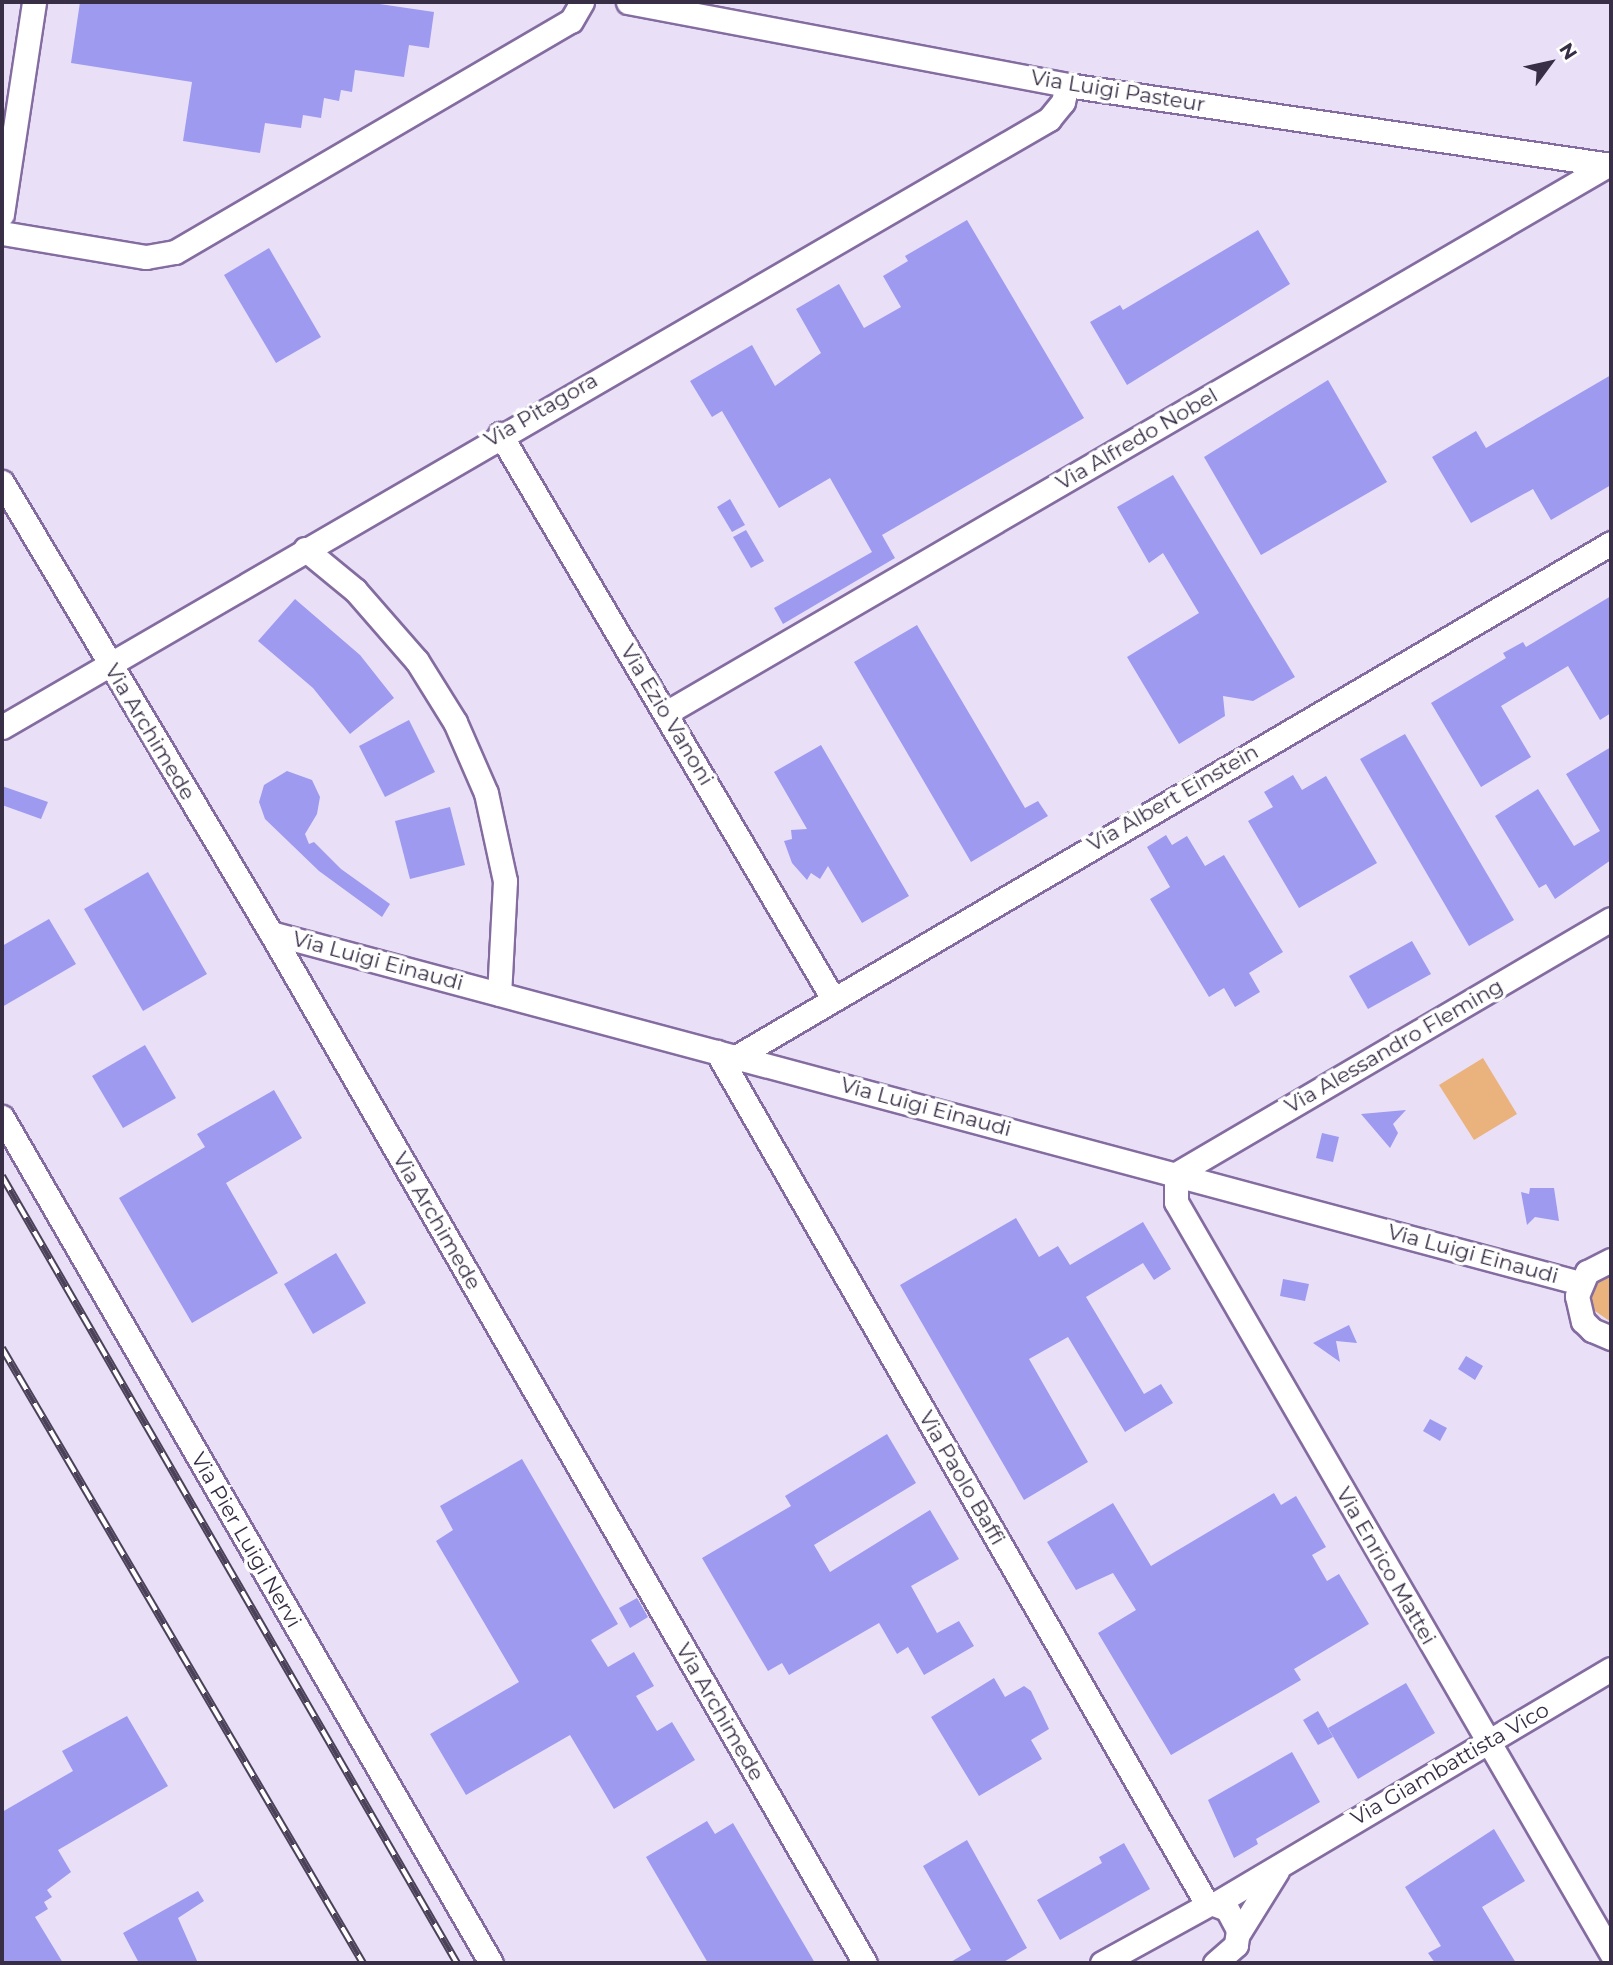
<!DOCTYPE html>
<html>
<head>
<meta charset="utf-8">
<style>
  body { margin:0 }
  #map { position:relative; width:1613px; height:1965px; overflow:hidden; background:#e9e0f7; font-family:Montserrat,sans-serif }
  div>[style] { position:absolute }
  .green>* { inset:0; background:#eab27d }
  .building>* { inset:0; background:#9d9af0 }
  .roads { filter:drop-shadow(2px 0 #846ca1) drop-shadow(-2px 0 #846ca1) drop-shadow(0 2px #846ca1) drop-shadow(0 -2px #846ca1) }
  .street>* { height:23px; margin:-11.5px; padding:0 11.5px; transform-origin:11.5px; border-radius:11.5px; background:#fff }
  .rail>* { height:8px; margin-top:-4px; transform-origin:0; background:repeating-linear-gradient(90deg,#fff 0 16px,#4b4158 0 32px); box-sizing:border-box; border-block:2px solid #4b4158 }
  span { translate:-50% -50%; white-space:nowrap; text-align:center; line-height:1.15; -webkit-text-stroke:7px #fff; paint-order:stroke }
  .street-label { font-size:21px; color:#382e45 }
  .frame { position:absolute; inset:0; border:4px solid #382e45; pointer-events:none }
  .north { position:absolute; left:1515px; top:28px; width:70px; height:70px; -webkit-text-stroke:5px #fff; paint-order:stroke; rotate:57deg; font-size:19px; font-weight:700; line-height:28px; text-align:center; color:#382e45 }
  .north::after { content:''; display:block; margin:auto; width:24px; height:32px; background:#382e45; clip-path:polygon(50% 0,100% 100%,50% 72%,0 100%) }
</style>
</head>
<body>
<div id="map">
  <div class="green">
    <div style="clip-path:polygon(1483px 1058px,1517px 1114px,1474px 1140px,1439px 1085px)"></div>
    <div style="clip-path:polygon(1611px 1273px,1611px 1322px,1595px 1311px,1591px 1296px,1597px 1281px)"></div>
  </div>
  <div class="building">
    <div style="clip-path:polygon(80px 2px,366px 2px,434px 12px,429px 48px,409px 45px,404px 77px,355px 70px,352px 92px,341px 90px,339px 101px,324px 98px,321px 118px,303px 115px,301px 128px,265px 123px,260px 153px,183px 141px,192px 82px,71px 63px)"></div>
    <div style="clip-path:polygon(967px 220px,1084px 418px,882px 535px,895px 558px,783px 624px,774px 608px,872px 552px,830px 478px,779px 508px,722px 411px,712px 417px,690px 381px,752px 345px,775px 386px,821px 353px,796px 309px,839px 284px,864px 328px,901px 307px,883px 276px,908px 261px,905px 256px)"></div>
    <div style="clip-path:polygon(1258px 230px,1290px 284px,1127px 385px,1090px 322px,1120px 305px,1123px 310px)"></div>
    <div style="clip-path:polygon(269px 248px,321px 337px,276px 363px,224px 275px)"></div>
    <div style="clip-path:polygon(1611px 375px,1611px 485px,1551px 520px,1533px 489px,1471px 523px,1432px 457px,1476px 431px,1486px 448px)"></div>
    <div style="clip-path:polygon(1328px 380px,1387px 482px,1261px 555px,1204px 457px)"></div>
    <div style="clip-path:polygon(1173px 475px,1295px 677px,1253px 701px,1223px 696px,1225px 716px,1179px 744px,1127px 657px,1199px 613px,1163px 553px,1149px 563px,1117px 507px)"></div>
    <div style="clip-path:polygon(730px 499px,745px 525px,732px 532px,717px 507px)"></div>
    <div style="clip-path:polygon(746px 530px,764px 561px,751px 568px,733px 537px)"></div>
    <div style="clip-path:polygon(1611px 596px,1611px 713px,1600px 720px,1568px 666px,1501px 706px,1531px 757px,1481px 787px,1431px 703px,1506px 658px,1503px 653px,1523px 642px,1526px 647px)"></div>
    <div style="clip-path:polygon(295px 599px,360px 655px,394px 698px,350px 734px,313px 688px,258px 641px)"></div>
    <div style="clip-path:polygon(917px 625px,1025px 808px,1038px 801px,1048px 816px,971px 862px,854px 662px)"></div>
    <div style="clip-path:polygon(409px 720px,435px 772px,385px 797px,359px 746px)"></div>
    <div style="clip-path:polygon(1405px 734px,1514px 920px,1469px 946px,1360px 759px)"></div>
    <div style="clip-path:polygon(821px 745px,909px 896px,862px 923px,828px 866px,820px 879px,811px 873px,807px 880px,792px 863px,784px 841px,792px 839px,791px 830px,807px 829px,774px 772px)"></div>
    <div style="clip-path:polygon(1611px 747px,1611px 860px,1555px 899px,1546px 884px,1539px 888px,1495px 816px,1538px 789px,1574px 846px,1600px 831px,1566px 774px)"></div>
    <div style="clip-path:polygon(287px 771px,312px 780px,320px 797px,317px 814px,305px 834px,309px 844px,314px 842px,341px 869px,390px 904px,382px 917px,319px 871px,265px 819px,259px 802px,264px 785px)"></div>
    <div style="clip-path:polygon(1293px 775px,1302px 790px,1326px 776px,1377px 863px,1299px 908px,1248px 821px,1273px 807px,1264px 792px)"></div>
    <div style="clip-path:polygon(2px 786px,48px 802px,41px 819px,2px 805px)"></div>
    <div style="clip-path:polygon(450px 807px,465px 865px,410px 879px,395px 821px)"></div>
    <div style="clip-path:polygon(1166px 835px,1172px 845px,1187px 836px,1205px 866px,1224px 855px,1283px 952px,1249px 973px,1260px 992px,1235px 1007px,1224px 988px,1209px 997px,1150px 899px,1170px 887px,1147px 847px)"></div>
    <div style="clip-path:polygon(148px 872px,207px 974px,143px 1011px,84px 909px)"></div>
    <div style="clip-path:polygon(49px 919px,76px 964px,2px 1007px,2px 946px)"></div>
    <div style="clip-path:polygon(1412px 941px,1431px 974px,1368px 1009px,1349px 976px)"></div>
    <div style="clip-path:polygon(145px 1045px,176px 1098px,123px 1128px,92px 1076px)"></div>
    <div style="clip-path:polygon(274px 1090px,302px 1138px,226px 1183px,278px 1273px,192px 1323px,119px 1198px,205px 1147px,197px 1134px)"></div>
    <div style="clip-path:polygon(1406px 1110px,1393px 1124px,1398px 1133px,1390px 1148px,1361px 1114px)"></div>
    <div style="clip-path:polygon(1322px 1133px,1339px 1137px,1333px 1162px,1316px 1158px)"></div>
    <div style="clip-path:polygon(1530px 1188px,1554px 1188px,1559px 1221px,1535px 1217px,1527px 1225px,1521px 1192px,1529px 1194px)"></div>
    <div style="clip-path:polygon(1016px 1218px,1039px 1257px,1058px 1246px,1070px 1265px,1143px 1222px,1171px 1269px,1154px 1280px,1143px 1263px,1086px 1297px,1144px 1394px,1161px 1384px,1173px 1403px,1125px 1432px,1068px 1337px,1029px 1359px,1088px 1462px,1024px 1500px,900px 1285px)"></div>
    <div style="clip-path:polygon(336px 1253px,366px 1303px,313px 1334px,284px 1284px)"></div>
    <div style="clip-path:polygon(1283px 1279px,1309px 1284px,1305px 1301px,1280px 1296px)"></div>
    <div style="clip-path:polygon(1349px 1325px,1357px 1343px,1336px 1341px,1340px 1362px,1313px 1343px)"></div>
    <div style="clip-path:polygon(1466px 1356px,1483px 1366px,1475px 1380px,1458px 1369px)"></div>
    <div style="clip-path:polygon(1430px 1419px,1447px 1428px,1440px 1441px,1423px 1431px)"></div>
    <div style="clip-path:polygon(887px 1434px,916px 1483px,814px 1545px,830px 1572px,930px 1510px,959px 1559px,911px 1586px,937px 1633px,959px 1621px,974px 1646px,924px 1675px,908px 1647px,897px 1654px,879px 1623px,789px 1675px,782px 1663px,768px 1671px,702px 1558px,791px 1506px,785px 1496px)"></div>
    <div style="clip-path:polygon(522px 1459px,618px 1624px,591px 1640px,608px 1667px,634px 1652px,654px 1686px,636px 1696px,657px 1731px,672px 1722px,695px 1760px,614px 1809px,570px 1735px,466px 1795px,430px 1734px,519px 1682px,436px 1541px,453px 1530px,440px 1506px)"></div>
    <div style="clip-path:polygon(1274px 1493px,1281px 1505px,1296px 1496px,1326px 1547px,1312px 1555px,1327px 1581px,1339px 1574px,1369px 1624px,1294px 1669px,1301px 1680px,1171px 1755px,1098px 1633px,1136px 1610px,1113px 1573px,1076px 1590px,1047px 1542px,1113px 1503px,1151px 1566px)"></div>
    <div style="clip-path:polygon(637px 1598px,648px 1617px,630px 1628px,619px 1608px)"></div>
    <div style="clip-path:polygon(994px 1678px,1005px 1697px,1024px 1686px,1031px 1691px,1049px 1729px,1031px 1740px,1042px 1759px,979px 1796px,931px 1717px)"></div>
    <div style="clip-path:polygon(1406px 1683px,1435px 1733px,1358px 1779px,1328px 1728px)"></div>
    <div style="clip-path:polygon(1318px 1711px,1333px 1737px,1318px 1745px,1303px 1720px)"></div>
    <div style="clip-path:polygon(127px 1716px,168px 1786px,58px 1850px,71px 1872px,47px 1890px,52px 1897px,44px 1902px,48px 1909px,35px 1917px,63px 1963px,2px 1963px,2px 1812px,73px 1771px,62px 1751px)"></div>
    <div style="clip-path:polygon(1292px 1752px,1320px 1802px,1256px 1839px,1258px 1844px,1234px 1858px,1208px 1800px)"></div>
    <div style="clip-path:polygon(707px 1821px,715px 1834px,733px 1823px,815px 1963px,708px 1963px,646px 1857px)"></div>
    <div style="clip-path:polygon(1494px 1829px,1525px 1881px,1482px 1907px,1516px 1963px,1435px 1963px,1428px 1953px,1441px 1946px,1405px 1887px)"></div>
    <div style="clip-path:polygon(967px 1840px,1027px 1948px,1002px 1963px,949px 1963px,971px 1950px,923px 1866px)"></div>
    <div style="clip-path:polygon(1124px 1843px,1150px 1889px,1060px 1940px,1037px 1900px,1102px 1863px,1099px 1857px)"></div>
    <div style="clip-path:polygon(198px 1891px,204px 1901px,178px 1918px,198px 1963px,139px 1963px,123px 1933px)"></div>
  </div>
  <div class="roads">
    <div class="street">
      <div style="left:628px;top:2px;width:447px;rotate:10.7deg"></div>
      <div style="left:1067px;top:85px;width:550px;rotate:8.37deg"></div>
      <div style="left:2px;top:214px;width:214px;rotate:-81.4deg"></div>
      <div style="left:2px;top:233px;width:146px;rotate:9.5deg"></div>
      <div style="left:146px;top:257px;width:29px;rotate:-10deg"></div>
      <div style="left:175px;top:252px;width:458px;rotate:-30.3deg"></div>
      <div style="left:571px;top:21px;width:22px;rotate:-60deg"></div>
      <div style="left:500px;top:434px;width:654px;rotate:59.47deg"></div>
      <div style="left:2px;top:482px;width:525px;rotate:59.19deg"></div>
      <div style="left:271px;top:933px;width:1189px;rotate:60.03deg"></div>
      <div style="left:305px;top:549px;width:65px;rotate:39.4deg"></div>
      <div style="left:355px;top:590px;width:94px;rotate:48.9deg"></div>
      <div style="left:417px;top:661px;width:72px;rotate:58.1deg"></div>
      <div style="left:455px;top:722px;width:77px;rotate:66.4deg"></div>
      <div style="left:486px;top:793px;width:90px;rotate:77.8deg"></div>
      <div style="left:505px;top:881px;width:113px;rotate:93deg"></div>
      <div style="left:666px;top:713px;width:1090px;rotate:-30.19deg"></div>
      <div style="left:2px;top:727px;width:1211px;rotate:-30.14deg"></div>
      <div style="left:1049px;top:119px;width:22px;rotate:-51deg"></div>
      <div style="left:1063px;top:102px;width:17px;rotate:-77deg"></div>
      <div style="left:1611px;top:919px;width:504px;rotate:149.62deg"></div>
      <div style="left:1176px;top:1174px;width:28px;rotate:90deg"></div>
      <div style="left:1176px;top:1202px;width:868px;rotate:59.92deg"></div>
      <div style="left:271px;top:933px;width:1355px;rotate:14.97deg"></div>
      <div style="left:717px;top:1052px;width:983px;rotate:60.1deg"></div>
      <div style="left:736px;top:1057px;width:1015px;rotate:-30.43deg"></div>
      <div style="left:2px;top:1117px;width:977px;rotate:59.97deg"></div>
      <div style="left:1611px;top:1260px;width:27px;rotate:153deg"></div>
      <div style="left:1587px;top:1272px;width:26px;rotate:113deg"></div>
      <div style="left:1577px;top:1296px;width:26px;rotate:77deg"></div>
      <div style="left:1583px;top:1321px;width:13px;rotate:45deg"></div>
      <div style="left:1592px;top:1330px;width:21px;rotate:23deg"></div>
      <div style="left:1215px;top:1904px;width:460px;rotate:-30.7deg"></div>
      <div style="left:1238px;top:1934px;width:74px;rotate:-58.2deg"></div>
      <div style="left:1102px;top:1963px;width:124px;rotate:-28.8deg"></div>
      <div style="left:1211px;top:1903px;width:17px;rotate:21deg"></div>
      <div style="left:1227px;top:1909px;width:24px;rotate:62deg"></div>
      <div style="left:1238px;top:1930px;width:15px;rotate:98deg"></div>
      <div style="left:1236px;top:1945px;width:28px;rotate:139deg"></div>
    </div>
  </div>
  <div class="rail">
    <div style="left:2px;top:1176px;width:909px;rotate:59.97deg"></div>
    <div style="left:2px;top:1348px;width:713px;rotate:59.59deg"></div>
  </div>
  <div class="street-label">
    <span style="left:1118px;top:91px;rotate:9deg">Via Luigi Pasteur</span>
    <span style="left:541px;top:410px;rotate:-30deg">Via Pitagora</span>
    <span style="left:1137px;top:439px;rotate:-30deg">Via Alfredo Nobel</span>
    <span style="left:667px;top:715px;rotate:59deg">Via Ezio Vanoni</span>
    <span style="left:150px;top:732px;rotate:59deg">Via Archimede</span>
    <span style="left:1173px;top:798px;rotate:-30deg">Via Albert Einstein</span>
    <span style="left:378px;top:961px;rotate:15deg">Via Luigi Einaudi</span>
    <span style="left:1394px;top:1046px;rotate:-30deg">Via Alessandro Fleming</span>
    <span style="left:926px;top:1107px;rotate:15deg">Via Luigi Einaudi</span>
    <span style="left:437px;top:1221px;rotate:60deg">Via Archimede</span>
    <span style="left:1473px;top:1254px;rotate:15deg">Via Luigi Einaudi</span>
    <span style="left:962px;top:1478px;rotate:60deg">Via Paolo Baffi</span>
    <span style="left:246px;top:1540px;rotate:60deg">Via Pier Luigi Nervi</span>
    <span style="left:1386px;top:1566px;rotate:60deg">Via Enrico Mattei</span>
    <span style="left:720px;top:1712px;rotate:60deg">Via Archimede</span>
    <span style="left:1450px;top:1764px;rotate:-30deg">Via Giambattista Vico</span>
  </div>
  <div class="frame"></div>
  <div class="north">N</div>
</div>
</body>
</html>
